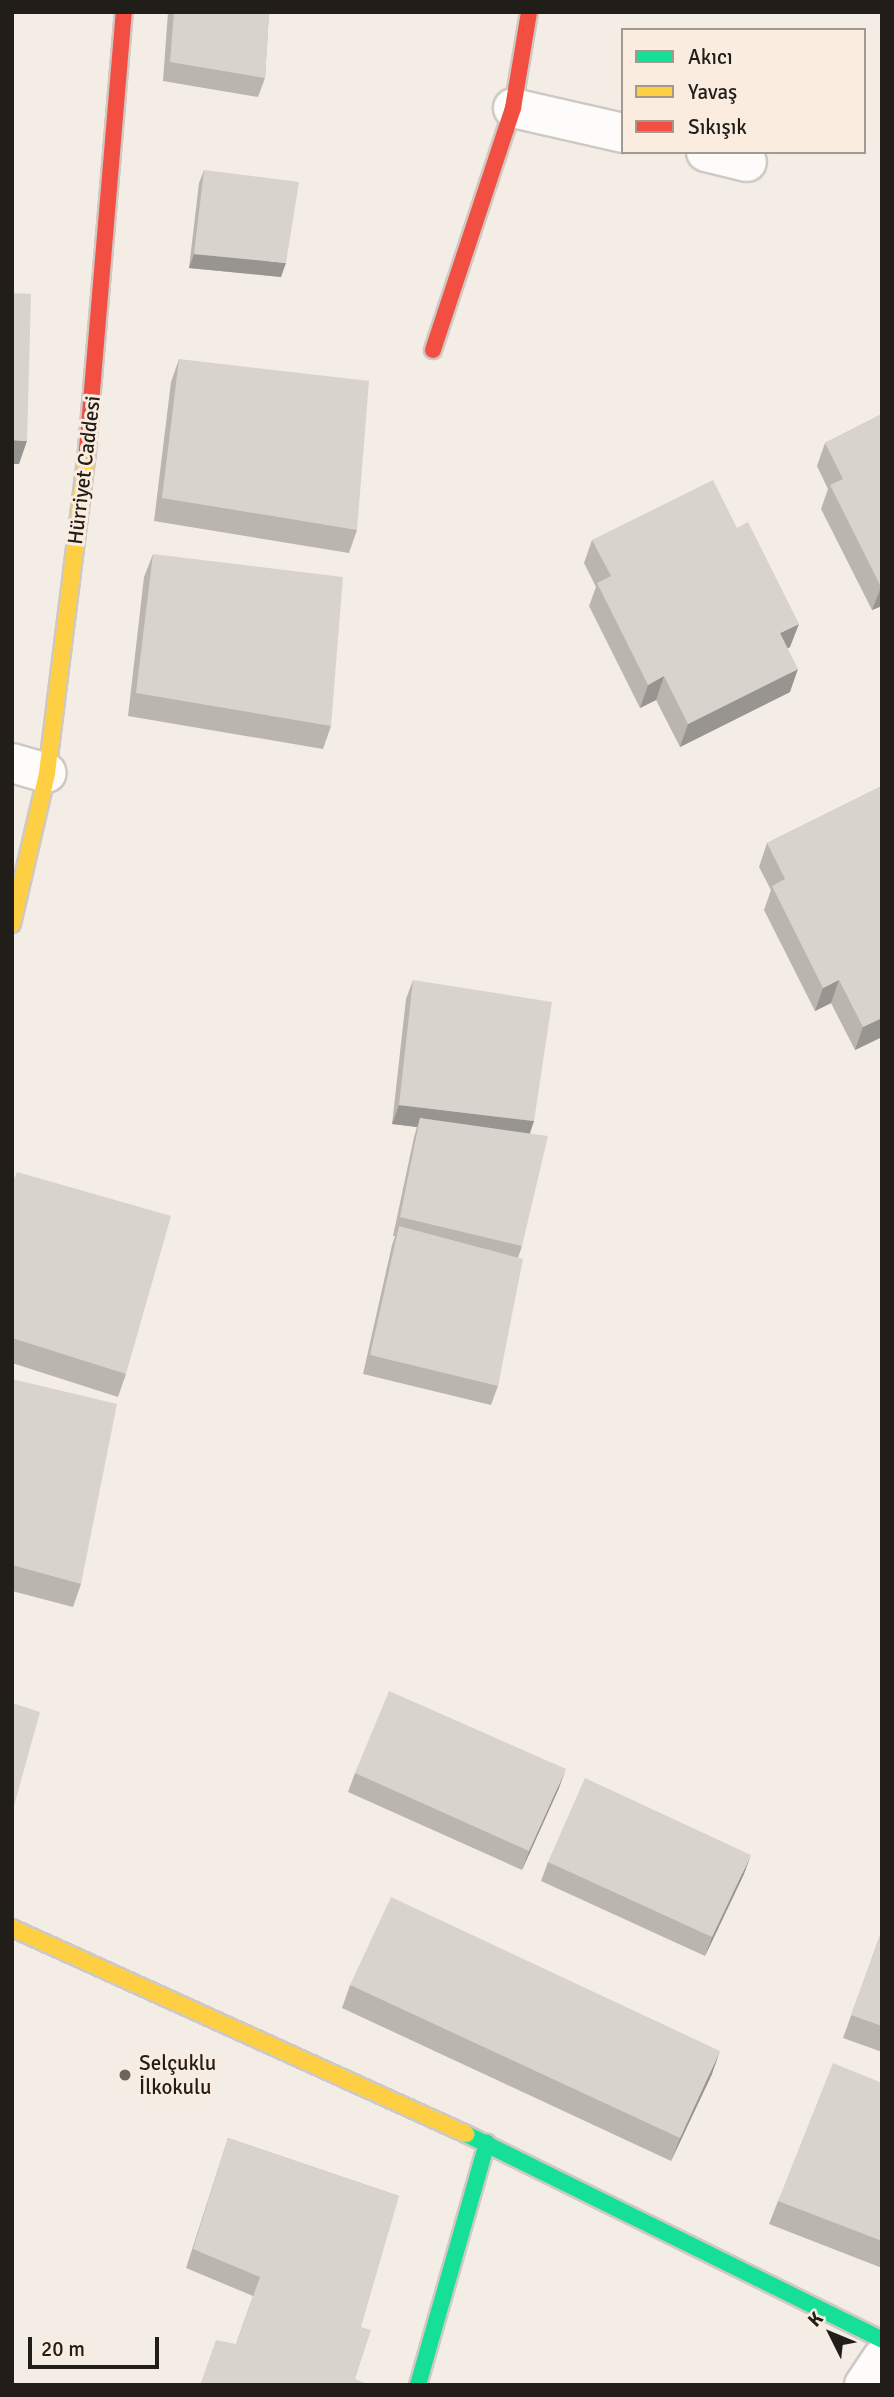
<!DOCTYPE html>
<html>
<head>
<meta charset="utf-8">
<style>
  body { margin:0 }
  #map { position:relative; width:894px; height:2397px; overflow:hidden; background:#f4ede5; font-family:Signika,sans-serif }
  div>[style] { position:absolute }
  .roads { filter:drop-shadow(2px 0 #cfc9c3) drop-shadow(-2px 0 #cfc9c3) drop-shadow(0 2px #cfc9c3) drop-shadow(0 -2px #cfc9c3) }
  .street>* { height:38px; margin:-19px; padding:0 19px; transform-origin:19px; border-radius:19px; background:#fdfcfb }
  .fast>* { height:16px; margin:-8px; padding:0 8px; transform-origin:8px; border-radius:8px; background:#16e098 }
  .slow>* { height:16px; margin:-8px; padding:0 8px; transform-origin:8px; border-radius:8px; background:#ffcf43 }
  .jam>* { height:16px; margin:-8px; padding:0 8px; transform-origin:8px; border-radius:8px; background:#f24e42 }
  .wall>* { inset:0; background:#bbb5b0 }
  .shaded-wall>* { inset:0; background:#989490 }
  .building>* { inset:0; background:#d9d3cd }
  .dots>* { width:19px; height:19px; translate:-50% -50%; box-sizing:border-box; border:4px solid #faeddf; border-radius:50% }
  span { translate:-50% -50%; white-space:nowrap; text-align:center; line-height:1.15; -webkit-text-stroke:6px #faeddf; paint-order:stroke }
  .street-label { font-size:21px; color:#211d18 }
  .poi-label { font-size:21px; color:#211d18 }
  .left { translate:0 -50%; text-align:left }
  .frame { position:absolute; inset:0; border:14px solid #211d18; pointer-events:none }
  .legend { position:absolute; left:621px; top:28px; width:245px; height:126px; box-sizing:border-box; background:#faeddf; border:2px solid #a39a8f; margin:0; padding:9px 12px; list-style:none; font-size:21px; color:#211d18 }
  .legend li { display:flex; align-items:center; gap:14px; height:35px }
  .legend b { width:35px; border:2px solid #a39a8f }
  .north { position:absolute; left:796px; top:2299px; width:70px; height:70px; -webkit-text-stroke:5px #faeddf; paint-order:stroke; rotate:313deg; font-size:19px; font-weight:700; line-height:28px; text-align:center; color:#211d18 }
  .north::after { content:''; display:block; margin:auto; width:24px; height:32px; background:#211d18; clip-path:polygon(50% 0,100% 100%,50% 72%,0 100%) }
  .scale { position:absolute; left:28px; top:2337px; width:131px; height:32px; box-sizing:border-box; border:4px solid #211d18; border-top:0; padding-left:9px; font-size:21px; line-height:24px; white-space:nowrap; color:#211d18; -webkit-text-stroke:5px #faeddf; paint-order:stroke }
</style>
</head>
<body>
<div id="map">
  <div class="roads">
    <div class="street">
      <div style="left:513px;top:108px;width:113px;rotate:12.8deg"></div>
      <div style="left:706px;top:152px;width:42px;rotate:13.7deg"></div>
      <div style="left:12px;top:763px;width:36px;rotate:16deg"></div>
      <div style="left:864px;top:2385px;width:32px;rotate:-56deg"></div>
    </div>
    <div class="fast">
      <div style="left:466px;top:2134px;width:464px;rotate:26.3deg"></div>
      <div style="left:418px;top:2385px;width:252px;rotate:-74.1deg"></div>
    </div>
    <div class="slow">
      <div style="left:12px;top:924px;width:155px;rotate:-76.9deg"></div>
      <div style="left:47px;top:773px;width:325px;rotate:-82.9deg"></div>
      <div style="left:12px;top:1928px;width:499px;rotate:24.4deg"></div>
    </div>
    <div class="jam">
      <div style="left:433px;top:350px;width:255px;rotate:-71.7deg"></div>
      <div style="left:513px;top:108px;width:97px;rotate:-80.5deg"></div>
      <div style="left:87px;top:450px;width:440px;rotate:-85.2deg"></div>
    </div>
  </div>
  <div class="wall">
    <div style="clip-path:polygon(168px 12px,269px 12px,265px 78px,258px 97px,163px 81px)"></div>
    <div style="clip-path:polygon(204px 170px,281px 277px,189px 268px,199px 183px)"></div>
    <div style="clip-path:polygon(179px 359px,357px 530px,349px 553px,154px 521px,171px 382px)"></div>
    <div style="clip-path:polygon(882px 414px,882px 606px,872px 610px,821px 509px,828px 489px,817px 466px,825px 443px)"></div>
    <div style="clip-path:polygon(592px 540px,790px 647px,788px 648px,790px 692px,680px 747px,656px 700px,640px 708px,589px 606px,596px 587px,584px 563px)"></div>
    <div style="clip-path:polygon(153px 554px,331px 726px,323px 749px,128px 716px,144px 577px)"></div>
    <div style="clip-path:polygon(882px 786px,882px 1037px,855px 1050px,831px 1003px,815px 1011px,764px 910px,771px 890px,759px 867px,767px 843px)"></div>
    <div style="clip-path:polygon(413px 980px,534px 1121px,530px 1134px,522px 1246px,518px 1258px,498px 1386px,491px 1405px,363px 1374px,392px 1245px,395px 1236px,393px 1236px,414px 1137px,417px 1127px,392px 1124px,406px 999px)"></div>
    <div style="clip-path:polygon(12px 1183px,126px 1374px,118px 1397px,12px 1363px)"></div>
    <div style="clip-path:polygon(12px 1379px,81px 1584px,73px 1607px,12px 1591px)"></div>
    <div style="clip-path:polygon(355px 1773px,559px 1788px,522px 1870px,348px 1792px)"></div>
    <div style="clip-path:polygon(548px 1862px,744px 1874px,705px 1956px,541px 1881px)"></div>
    <div style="clip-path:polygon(882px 1930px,882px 2052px,843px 2038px)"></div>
    <div style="clip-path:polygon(350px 1985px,712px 2074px,671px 2161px,342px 2008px)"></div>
    <div style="clip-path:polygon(882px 2083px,882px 2268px,769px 2224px,778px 2201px)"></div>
    <div style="clip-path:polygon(228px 2138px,399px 2196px,236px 2344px,253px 2296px,186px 2268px)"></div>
  </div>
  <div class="shaded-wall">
    <div style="clip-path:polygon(194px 254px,286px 263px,281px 277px,189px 268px)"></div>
    <div style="clip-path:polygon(12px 440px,27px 441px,19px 464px,12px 464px)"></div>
    <div style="clip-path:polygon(881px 587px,882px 587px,882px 606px,872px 610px)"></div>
    <div style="clip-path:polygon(799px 624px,790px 647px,772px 656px,780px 633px)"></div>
    <div style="clip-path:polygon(798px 669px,790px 692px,680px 747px,688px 724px)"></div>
    <div style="clip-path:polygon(664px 676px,656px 700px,640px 708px,648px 685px)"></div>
    <div style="clip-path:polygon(839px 980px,831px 1003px,815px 1011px,823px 988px)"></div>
    <div style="clip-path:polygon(882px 1018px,882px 1037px,855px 1050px,863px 1027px)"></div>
    <div style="clip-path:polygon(399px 1105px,534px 1121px,527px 1140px,420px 1118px,417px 1127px,392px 1124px)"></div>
    <div style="clip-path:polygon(566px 1769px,559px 1788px,522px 1870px,529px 1851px)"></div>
    <div style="clip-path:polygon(751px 1855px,744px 1874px,705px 1956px,712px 1937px)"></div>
    <div style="clip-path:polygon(720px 2051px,712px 2074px,671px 2161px,680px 2138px)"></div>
  </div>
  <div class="building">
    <div style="clip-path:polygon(174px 12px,269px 12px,265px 78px,170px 62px)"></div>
    <div style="clip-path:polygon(204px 170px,299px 182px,286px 263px,194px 254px)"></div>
    <div style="clip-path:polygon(12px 293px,31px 294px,27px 441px,12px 440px)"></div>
    <div style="clip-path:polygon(179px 359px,369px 381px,357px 530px,162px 498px)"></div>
    <div style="clip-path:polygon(882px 414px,882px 587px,881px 587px,830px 485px,843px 479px,825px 443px)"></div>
    <div style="clip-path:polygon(713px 480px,737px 528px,748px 522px,799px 624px,780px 633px,798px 669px,688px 724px,664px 676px,648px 685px,597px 583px,611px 576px,592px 540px)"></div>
    <div style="clip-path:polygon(153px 554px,343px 577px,331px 726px,136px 693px)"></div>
    <div style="clip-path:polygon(882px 786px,882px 1018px,863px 1027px,839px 980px,823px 988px,772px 886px,785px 879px,767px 843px)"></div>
    <div style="clip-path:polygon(413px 980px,552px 1002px,534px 1121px,399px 1105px)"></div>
    <div style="clip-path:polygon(420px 1118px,548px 1136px,522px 1246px,400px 1217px)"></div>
    <div style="clip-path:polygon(17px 1172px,171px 1216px,126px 1374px,12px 1338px,12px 1184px)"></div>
    <div style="clip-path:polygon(399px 1226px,523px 1259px,498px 1386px,370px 1355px)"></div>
    <div style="clip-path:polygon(12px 1379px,117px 1404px,81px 1584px,12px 1565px)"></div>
    <div style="clip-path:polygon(389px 1691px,566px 1769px,529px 1851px,355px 1773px)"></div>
    <div style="clip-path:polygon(12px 1703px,40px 1712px,12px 1813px)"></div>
    <div style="clip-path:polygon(585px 1778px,751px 1855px,712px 1937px,548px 1862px)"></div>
    <div style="clip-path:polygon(391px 1897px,720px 2051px,680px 2138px,350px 1985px)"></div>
    <div style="clip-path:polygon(882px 1931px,882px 2026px,851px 2015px)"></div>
    <div style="clip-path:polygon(833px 2063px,882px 2083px,882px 2241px,778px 2201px)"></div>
    <div style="clip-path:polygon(228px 2138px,399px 2196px,361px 2327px,371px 2330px,355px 2379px,370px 2385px,200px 2385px,216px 2340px,236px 2344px,260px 2277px,193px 2249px)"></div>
  </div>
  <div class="dots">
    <div style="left:125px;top:2075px;background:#6b6660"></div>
  </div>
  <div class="street-label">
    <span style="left:84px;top:470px;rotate:-83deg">Hürriyet Caddesi</span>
  </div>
  <div class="poi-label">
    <span class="left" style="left:139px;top:2075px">Selçuklu<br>İlkokulu</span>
  </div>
  <div class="frame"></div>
  <ul class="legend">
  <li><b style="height:9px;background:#16e098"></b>Akıcı</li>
  <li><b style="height:9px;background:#ffcf43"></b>Yavaş</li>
  <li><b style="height:9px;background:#f24e42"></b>Sıkışık</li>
  </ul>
  <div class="north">K</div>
  <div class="scale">20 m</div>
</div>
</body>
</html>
